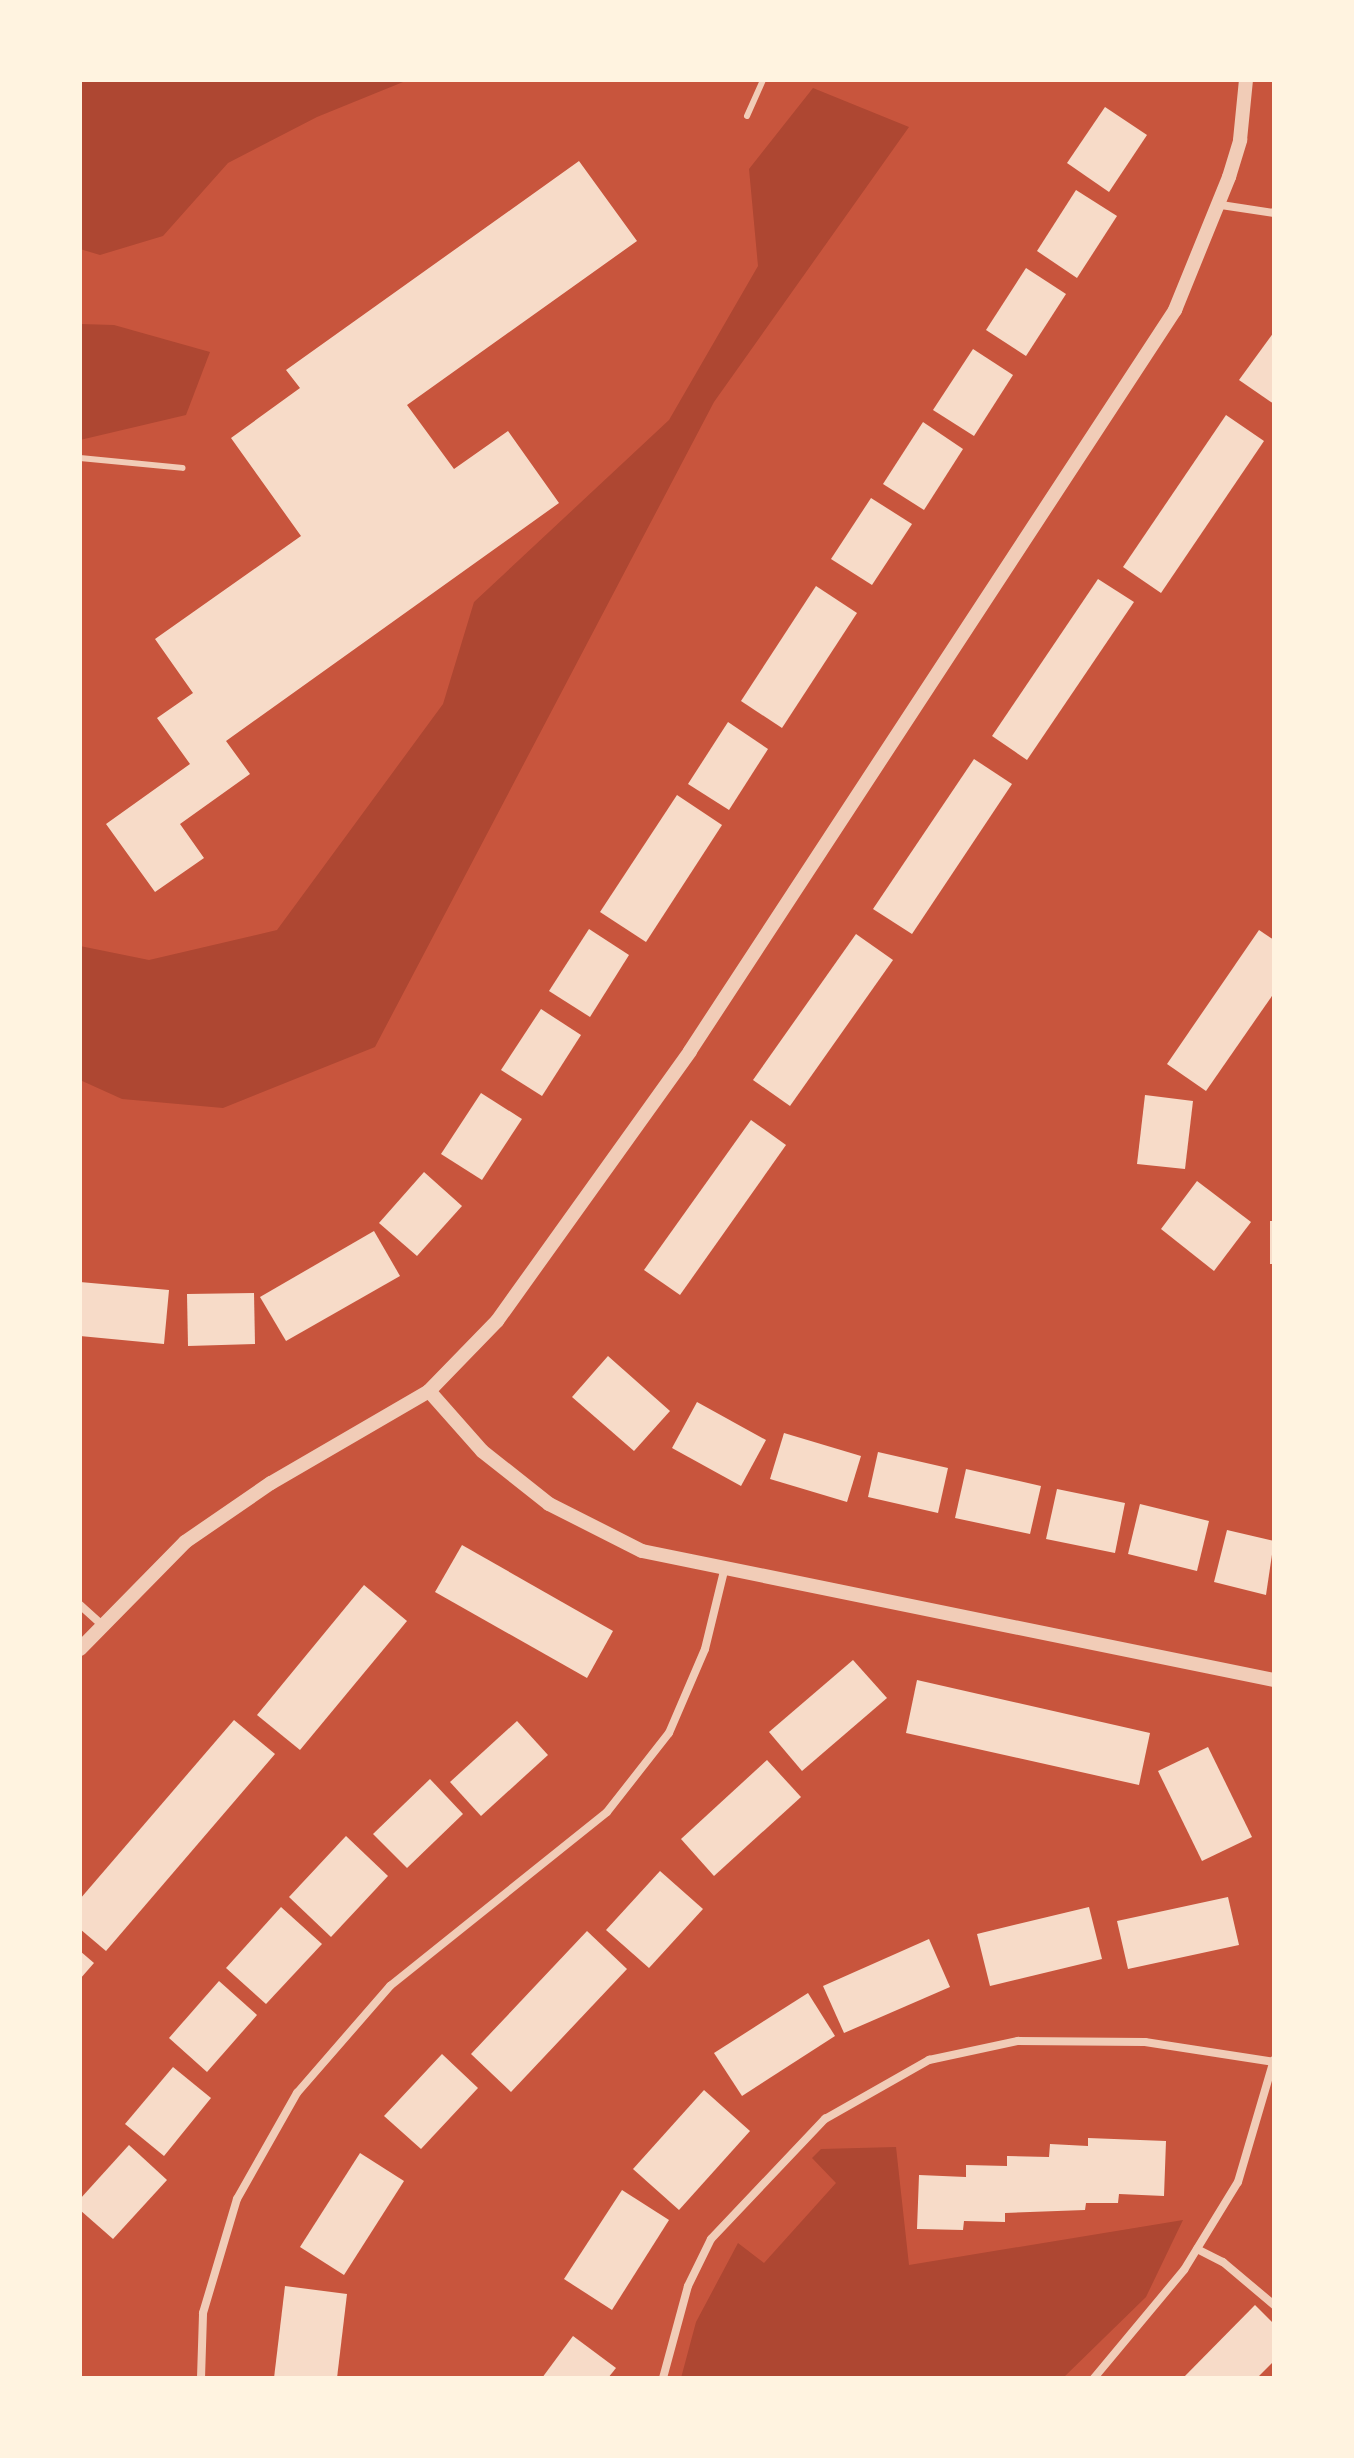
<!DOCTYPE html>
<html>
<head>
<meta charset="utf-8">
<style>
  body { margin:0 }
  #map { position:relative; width:1354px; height:2458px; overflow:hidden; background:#c8553d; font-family:"Exo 2",sans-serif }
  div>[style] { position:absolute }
  .green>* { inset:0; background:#ae4732 }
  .building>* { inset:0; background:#f7dbc8 }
  .service>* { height:6px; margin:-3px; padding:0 3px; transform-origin:3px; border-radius:3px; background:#f1ccb7 }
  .minor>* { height:8px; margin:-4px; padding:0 4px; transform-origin:4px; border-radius:4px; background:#f1ccb7 }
  .tertiary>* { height:14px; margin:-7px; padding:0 7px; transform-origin:7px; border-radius:7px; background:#f1ccb7 }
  span { translate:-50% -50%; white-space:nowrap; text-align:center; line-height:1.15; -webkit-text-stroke:6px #fff3e0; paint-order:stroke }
  .frame { position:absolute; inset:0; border:82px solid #fff3e0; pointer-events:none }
</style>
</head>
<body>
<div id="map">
  <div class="green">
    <div style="clip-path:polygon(80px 80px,408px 80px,317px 117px,228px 163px,163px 236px,100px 255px,80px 249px)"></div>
    <div style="clip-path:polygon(813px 88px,909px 127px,714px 402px,375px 1047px,223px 1108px,122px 1099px,80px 1080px,80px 946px,149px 960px,277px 930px,443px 704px,474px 602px,669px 420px,758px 266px,749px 169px)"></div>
    <div style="clip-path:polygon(80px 324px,114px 325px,210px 352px,186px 415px,80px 440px)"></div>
    <div style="clip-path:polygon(896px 2147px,909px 2265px,1183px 2220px,1146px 2297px,1063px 2378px,681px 2378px,696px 2322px,738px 2243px,764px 2263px,836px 2183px,812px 2158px,821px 2149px)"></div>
  </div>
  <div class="building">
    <div style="clip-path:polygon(1105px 107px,1147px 135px,1109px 192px,1067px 163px)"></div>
    <div style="clip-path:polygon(579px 161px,637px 241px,407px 405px,454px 469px,508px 431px,559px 503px,226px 741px,250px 774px,180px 824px,204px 858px,155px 892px,106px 824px,190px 764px,157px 718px,193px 693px,155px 639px,301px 536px,231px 438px,300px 388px,286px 370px)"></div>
    <div style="clip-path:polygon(1076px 190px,1117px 216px,1077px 278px,1037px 251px)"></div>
    <div style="clip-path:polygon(1026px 268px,1066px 294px,1026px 356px,986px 330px)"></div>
    <div style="clip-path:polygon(1274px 332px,1274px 404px,1239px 380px)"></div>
    <div style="clip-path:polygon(973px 349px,1013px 375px,974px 436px,933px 410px)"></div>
    <div style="clip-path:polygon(1226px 415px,1264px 441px,1161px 593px,1123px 567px)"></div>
    <div style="clip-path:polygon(923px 422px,963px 449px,924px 510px,883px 484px)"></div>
    <div style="clip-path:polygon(871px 498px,912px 524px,872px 585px,831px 559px)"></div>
    <div style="clip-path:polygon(1098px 579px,1134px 602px,1027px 760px,992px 736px)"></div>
    <div style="clip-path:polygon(816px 586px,857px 613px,782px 728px,741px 701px)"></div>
    <div style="clip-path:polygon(728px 722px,768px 749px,729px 810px,688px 784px)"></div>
    <div style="clip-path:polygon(974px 759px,1012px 784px,912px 934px,873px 909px)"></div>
    <div style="clip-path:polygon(677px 795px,722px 825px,646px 942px,600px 912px)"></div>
    <div style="clip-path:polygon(589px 929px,629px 955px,590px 1017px,549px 991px)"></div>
    <div style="clip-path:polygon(1259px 930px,1274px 940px,1274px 993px,1206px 1091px,1167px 1064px)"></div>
    <div style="clip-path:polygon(856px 934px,893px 960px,790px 1106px,753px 1080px)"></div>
    <div style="clip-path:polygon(541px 1009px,581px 1035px,542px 1096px,501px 1070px)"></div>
    <div style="clip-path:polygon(481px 1093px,522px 1119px,482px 1180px,441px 1154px)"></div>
    <div style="clip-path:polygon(1145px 1095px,1193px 1101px,1185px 1169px,1137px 1164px)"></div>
    <div style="clip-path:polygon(751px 1120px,786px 1145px,680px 1295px,644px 1270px)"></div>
    <div style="clip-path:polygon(424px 1172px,462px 1206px,417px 1256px,379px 1223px)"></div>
    <div style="clip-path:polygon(1197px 1181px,1251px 1222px,1214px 1271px,1161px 1229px)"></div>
    <div style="clip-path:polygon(1270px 1221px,1274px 1221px,1274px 1264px,1270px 1264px)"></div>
    <div style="clip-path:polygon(374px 1231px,400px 1276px,286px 1341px,260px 1297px)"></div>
    <div style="clip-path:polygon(80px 1282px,169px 1290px,164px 1344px,80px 1336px)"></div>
    <div style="clip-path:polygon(254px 1293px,255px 1344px,188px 1346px,187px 1294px)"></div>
    <div style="clip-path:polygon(608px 1356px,670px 1411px,634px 1451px,572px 1397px)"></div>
    <div style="clip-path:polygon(697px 1402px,766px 1440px,741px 1486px,672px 1448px)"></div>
    <div style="clip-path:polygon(784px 1433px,861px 1456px,847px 1502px,770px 1479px)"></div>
    <div style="clip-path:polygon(878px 1452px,948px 1468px,938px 1513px,868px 1497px)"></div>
    <div style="clip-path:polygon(966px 1469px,1041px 1486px,1030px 1534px,955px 1518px)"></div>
    <div style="clip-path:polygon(1057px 1489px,1125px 1503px,1115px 1553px,1046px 1539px)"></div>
    <div style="clip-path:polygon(1140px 1504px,1209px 1521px,1197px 1571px,1128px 1554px)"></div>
    <div style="clip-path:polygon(1227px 1530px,1274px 1541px,1266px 1595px,1214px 1582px)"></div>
    <div style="clip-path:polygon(462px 1545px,613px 1631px,587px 1678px,435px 1592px)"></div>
    <div style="clip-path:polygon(364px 1585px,407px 1621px,300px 1750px,257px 1715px)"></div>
    <div style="clip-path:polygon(853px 1660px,887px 1698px,802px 1771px,769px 1732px)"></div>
    <div style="clip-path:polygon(917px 1680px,1150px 1733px,1139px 1785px,906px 1733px)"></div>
    <div style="clip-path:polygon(234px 1720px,275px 1754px,106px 1951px,80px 1929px,80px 1899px)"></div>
    <div style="clip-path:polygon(517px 1721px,548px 1755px,481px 1816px,450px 1782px)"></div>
    <div style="clip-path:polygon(1208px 1747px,1252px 1837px,1202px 1861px,1158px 1771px)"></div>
    <div style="clip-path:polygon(767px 1760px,801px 1797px,714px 1876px,681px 1839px)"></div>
    <div style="clip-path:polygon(430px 1779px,463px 1814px,407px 1868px,373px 1834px)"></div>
    <div style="clip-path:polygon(346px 1836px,388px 1876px,331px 1937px,289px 1897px)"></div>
    <div style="clip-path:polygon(660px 1871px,703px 1909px,649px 1968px,606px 1930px)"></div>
    <div style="clip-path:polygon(1228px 1897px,1239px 1945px,1128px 1969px,1117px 1921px)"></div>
    <div style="clip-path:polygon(281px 1907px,322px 1944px,266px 2004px,226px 1968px)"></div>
    <div style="clip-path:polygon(1089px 1907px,1102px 1959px,990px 1986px,977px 1934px)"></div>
    <div style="clip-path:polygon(587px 1931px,627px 1969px,511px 2092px,471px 2054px)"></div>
    <div style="clip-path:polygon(929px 1939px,950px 1987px,844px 2033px,823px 1986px)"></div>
    <div style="clip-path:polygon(80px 1951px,94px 1963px,80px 1979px)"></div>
    <div style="clip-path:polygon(219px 1981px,257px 2015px,207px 2072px,169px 2038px)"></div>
    <div style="clip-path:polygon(808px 1993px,835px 2036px,742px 2096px,714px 2053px)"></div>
    <div style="clip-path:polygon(442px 2054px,478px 2088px,421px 2149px,384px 2116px)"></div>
    <div style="clip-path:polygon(173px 2067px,211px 2098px,164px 2156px,125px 2124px)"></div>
    <div style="clip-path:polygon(704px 2090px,750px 2131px,679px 2210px,633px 2169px)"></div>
    <div style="clip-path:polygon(1088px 2138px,1166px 2141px,1164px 2196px,1119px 2194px,1118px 2203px,1086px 2203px,1085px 2210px,1005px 2213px,1005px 2222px,964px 2221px,963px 2230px,917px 2229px,919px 2175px,966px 2177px,966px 2165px,1007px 2166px,1007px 2156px,1049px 2157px,1050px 2144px,1088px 2146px)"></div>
    <div style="clip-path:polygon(129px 2145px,167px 2180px,113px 2239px,80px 2210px,80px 2199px)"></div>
    <div style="clip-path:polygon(360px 2153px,404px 2181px,344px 2275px,300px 2247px)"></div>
    <div style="clip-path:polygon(622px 2190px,669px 2220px,612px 2310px,564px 2279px)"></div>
    <div style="clip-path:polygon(285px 2286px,347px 2294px,337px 2378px,274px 2378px)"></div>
    <div style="clip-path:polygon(1255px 2305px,1274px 2324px,1274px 2361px,1257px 2378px,1183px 2378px)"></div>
    <div style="clip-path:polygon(573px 2336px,616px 2368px,608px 2378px,542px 2378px)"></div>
  </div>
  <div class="service">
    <div style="left:747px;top:116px;width:39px;rotate:-66deg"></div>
    <div style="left:80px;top:458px;width:103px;rotate:5.5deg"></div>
  </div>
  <div class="minor">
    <div style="left:1221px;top:205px;width:54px;rotate:8.6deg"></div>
    <div style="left:80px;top:1605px;width:28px;rotate:42deg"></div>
    <div style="left:1197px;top:2249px;width:29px;rotate:27deg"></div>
    <div style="left:1223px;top:2262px;width:67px;rotate:40.1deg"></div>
    <div style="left:201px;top:2378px;width:65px;rotate:-88.2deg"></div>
    <div style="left:203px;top:2313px;width:119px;rotate:-73.4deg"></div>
    <div style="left:237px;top:2199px;width:122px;rotate:-60.5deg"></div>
    <div style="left:297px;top:2093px;width:142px;rotate:-49deg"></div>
    <div style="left:390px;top:1986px;width:278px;rotate:-38.7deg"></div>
    <div style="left:607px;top:1812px;width:100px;rotate:-51.9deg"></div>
    <div style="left:669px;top:1733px;width:91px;rotate:-66.8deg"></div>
    <div style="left:705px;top:1649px;width:80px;rotate:-76.3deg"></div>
    <div style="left:663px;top:2378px;width:95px;rotate:-74.8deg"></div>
    <div style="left:688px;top:2286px;width:52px;rotate:-63.9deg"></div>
    <div style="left:711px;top:2239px;width:166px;rotate:-46.5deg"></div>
    <div style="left:825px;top:2119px;width:120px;rotate:-29.6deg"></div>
    <div style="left:929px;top:2060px;width:91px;rotate:-12.1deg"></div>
    <div style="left:1018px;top:2041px;width:127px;rotate:0.5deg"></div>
    <div style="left:1145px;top:2042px;width:131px;rotate:8.8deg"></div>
    <div style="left:1094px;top:2378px;width:141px;rotate:-50.2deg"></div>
    <div style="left:1184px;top:2270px;width:103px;rotate:-58.5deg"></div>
    <div style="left:1238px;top:2182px;width:127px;rotate:-73.6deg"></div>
  </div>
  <div class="tertiary">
    <div style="left:429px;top:1391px;width:80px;rotate:48.5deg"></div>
    <div style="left:482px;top:1451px;width:85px;rotate:38.3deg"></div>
    <div style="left:549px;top:1504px;width:104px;rotate:26.8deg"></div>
    <div style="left:642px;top:1551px;width:645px;rotate:11.54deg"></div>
    <div style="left:80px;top:1649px;width:150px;rotate:-45.5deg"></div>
    <div style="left:185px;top:1542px;width:104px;rotate:-34.5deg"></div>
    <div style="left:271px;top:1483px;width:183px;rotate:-30.2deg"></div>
    <div style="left:429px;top:1391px;width:98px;rotate:-45.8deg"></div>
    <div style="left:497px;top:1321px;width:332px;rotate:-54.4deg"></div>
    <div style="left:690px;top:1051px;width:886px;rotate:-56.79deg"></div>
    <div style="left:1175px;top:310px;width:144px;rotate:-67.9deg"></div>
    <div style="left:1229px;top:177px;width:39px;rotate:-73deg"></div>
    <div style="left:1240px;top:140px;width:60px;rotate:-84.3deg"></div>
  </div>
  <div class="frame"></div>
</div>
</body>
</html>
